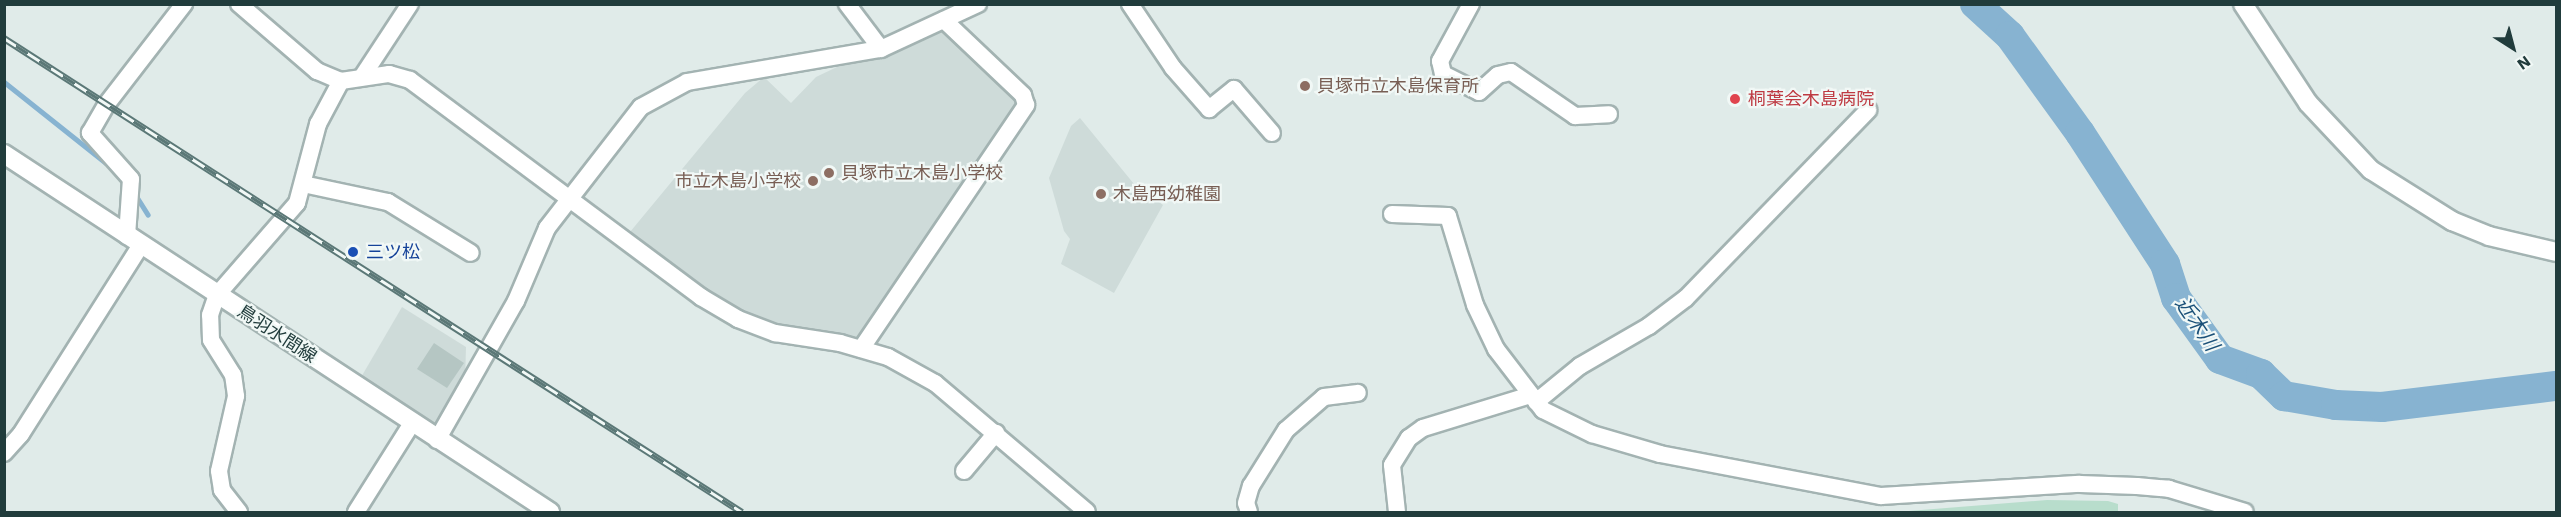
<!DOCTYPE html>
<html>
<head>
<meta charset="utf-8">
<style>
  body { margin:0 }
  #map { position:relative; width:2561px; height:517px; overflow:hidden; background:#e0ebe9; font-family:"Work Sans","Noto Sans JP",sans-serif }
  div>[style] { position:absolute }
  .built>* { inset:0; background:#cedbd9 }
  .green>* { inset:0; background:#b8ddcc }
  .stream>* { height:5px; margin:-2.5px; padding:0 2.5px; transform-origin:2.5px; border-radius:2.5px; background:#87b3d1 }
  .river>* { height:30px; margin:-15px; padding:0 15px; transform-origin:15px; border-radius:15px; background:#87b3d1 }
  .building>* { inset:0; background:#b5c6c3 }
  .roads { filter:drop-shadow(2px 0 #a3b3b2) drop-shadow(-2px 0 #a3b3b2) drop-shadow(0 2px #a3b3b2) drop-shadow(0 -2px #a3b3b2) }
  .street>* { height:16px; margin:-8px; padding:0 8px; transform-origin:8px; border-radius:8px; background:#fff }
  .secondary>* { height:18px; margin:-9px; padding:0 9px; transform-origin:9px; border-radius:9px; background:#fff }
  .rail>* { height:7px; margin-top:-3.5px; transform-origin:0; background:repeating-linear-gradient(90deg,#f1f8f6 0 14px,#5b7877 0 28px); box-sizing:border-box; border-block:2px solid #5b7877 }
  .dots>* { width:16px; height:16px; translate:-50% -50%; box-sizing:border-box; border:3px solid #f1f8f6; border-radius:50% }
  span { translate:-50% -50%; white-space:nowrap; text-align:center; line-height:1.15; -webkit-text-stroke:4.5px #f1f8f6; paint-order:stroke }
  .education-label { font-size:18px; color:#785e54 }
  .left { translate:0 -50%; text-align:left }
  .right { translate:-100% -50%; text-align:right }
  .health-label { font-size:18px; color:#be3a42 }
  .transit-label { font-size:18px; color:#164399 }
  .street-label { font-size:18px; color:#213c3c }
  .water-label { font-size:20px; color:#1a5078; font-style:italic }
  .frame { position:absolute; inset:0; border:6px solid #213c3c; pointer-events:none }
  .north { position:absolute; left:2483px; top:18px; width:60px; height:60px; -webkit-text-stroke:4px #f1f8f6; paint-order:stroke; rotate:144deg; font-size:16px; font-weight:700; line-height:24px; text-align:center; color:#213c3c }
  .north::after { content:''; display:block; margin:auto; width:21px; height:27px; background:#213c3c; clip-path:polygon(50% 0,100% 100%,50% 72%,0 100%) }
</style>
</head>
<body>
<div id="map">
  <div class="built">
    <div style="clip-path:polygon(946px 29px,1019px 101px,861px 349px,775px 333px,701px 297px,630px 232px,745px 93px,764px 77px,791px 103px,816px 77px,837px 67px,877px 58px)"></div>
    <div style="clip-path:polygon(1080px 118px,1134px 184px,1163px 205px,1114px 293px,1061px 264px,1070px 239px,1064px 231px,1049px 178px,1071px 126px)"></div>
    <div style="clip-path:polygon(402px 307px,466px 347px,465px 382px,441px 423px,432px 426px,360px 379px)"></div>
  </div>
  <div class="green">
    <div style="clip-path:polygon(2047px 500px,2108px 501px,2118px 504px,2118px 512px,1896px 512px)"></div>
  </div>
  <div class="stream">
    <div style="left:4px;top:82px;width:130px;rotate:38.5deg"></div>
    <div style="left:136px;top:196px;width:22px;rotate:58deg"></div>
  </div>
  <div class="river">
    <div style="left:1975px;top:4px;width:47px;rotate:42.4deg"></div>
    <div style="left:2010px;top:36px;width:120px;rotate:54.2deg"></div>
    <div style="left:2080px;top:133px;width:156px;rotate:57deg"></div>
    <div style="left:2165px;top:264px;width:36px;rotate:72deg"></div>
    <div style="left:2176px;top:298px;width:75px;rotate:54.2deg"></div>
    <div style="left:2220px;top:359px;width:44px;rotate:20.1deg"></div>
    <div style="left:2261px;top:374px;width:32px;rotate:44deg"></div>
    <div style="left:2284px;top:396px;width:53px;rotate:9.8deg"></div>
    <div style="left:2336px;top:405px;width:46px;rotate:2.5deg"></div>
    <div style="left:2382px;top:407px;width:175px;rotate:-6.9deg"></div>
  </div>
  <div class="building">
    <div style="clip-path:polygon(434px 343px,464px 363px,447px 388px,417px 369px)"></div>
  </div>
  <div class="roads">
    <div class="street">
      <div style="left:239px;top:4px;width:103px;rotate:40.7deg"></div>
      <div style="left:317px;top:71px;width:26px;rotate:23deg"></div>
      <div style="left:341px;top:81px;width:49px;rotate:-8.3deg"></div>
      <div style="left:389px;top:74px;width:22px;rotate:16deg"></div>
      <div style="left:410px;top:80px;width:363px;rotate:36.7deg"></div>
      <div style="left:701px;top:297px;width:43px;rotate:30.7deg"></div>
      <div style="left:738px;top:319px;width:40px;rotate:21deg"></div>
      <div style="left:775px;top:333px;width:66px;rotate:8.7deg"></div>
      <div style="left:840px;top:343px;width:50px;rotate:16.3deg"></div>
      <div style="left:888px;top:357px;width:54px;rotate:29deg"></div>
      <div style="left:935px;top:383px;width:199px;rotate:40.3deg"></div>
      <div style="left:847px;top:4px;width:56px;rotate:52.9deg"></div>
      <div style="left:1130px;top:4px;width:77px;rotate:56.1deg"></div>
      <div style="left:1173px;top:68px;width:55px;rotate:48.7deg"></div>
      <div style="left:1209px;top:109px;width:32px;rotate:-39deg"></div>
      <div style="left:1234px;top:89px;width:58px;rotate:49.2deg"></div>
      <div style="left:1471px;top:4px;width:65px;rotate:118.5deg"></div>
      <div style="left:1440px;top:61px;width:13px;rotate:77deg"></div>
      <div style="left:1443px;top:74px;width:40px;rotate:26.6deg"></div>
      <div style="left:1479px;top:92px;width:25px;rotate:-42deg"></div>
      <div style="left:1498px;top:75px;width:13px;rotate:-13deg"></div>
      <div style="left:1511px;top:72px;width:78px;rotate:34.5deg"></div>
      <div style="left:1575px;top:116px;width:34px;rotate:-3deg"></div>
      <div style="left:362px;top:77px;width:87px;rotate:-56.7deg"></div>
      <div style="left:303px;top:184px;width:87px;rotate:12deg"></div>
      <div style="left:388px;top:202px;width:97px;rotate:31.6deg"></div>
      <div style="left:1392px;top:214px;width:56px;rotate:2deg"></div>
      <div style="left:1448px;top:216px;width:93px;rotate:73.1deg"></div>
      <div style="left:1475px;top:305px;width:49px;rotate:64.5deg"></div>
      <div style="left:1496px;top:349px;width:77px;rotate:52.4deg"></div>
      <div style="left:1543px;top:410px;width:55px;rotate:26.1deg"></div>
      <div style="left:1592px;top:434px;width:71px;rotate:16.4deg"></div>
      <div style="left:1660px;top:454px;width:225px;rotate:10.8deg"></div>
      <div style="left:1881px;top:496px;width:199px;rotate:-3.5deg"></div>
      <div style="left:2080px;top:484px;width:57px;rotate:2deg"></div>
      <div style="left:2137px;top:486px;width:32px;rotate:5deg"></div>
      <div style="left:2169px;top:489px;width:79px;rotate:16.8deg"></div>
      <div style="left:127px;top:236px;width:57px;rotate:-86deg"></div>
      <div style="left:131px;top:179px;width:62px;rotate:-131.7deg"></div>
      <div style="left:90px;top:133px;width:32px;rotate:-60deg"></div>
      <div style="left:106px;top:105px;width:128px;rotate:-52.3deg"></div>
      <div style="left:861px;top:349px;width:295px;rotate:-55.9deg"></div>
      <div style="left:1026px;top:105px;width:10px;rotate:-107deg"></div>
      <div style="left:1023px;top:95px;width:109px;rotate:-136.5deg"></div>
      <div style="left:1536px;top:402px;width:57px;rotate:-39.3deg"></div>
      <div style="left:1580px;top:366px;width:80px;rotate:-30.1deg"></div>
      <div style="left:1649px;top:326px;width:46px;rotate:-37.1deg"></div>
      <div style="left:1686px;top:298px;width:262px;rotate:-45.9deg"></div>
      <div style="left:437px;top:440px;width:160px;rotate:-60.4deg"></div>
      <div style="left:516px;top:301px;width:79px;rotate:-67deg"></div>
      <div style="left:547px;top:228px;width:153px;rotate:-52.2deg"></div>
      <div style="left:641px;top:107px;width:52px;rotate:-28.5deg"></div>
      <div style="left:687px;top:82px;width:197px;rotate:-9.7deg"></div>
      <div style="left:881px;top:49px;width:107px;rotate:-24.9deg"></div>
      <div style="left:4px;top:453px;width:25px;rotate:-48deg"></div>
      <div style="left:21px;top:434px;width:224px;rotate:-57.6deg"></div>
      <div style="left:964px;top:471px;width:50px;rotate:-49.9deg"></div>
      <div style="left:239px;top:512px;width:28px;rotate:-128deg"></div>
      <div style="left:222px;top:490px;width:19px;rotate:-99deg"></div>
      <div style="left:219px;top:471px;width:77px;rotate:-77.2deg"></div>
      <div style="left:236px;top:396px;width:21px;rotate:-98deg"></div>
      <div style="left:233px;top:375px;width:41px;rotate:-122.2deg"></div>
      <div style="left:211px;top:340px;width:25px;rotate:-92deg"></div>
      <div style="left:210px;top:315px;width:21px;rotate:-71deg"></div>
      <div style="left:217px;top:295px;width:122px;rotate:-49deg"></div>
      <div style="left:297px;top:203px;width:82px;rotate:-75.1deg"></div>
      <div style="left:318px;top:124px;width:49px;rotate:-61.9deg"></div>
      <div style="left:356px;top:512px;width:105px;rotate:-57.8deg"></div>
      <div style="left:1249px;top:512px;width:9px;rotate:-108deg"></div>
      <div style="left:1246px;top:503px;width:18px;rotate:-74deg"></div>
      <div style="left:1251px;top:486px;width:66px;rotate:-58deg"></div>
      <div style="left:1286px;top:430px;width:50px;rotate:-41deg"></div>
      <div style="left:1324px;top:397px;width:34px;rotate:-7deg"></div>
      <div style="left:1397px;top:512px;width:47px;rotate:-96.1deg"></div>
      <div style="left:1392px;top:465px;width:32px;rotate:-58deg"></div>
      <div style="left:1409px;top:438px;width:17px;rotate:-36deg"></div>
      <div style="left:1423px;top:428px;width:113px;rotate:-17deg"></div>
    </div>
    <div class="secondary">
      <div style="left:2243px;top:4px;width:118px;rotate:56.7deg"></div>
      <div style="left:2308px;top:103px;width:92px;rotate:46.8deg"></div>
      <div style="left:2371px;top:170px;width:96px;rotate:32.2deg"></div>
      <div style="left:2452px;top:221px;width:40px;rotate:22deg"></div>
      <div style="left:2489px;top:236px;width:69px;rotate:13.4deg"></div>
      <div style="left:4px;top:154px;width:653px;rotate:33.25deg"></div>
    </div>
  </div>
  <div class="rail">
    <div style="left:4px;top:38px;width:877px;rotate:32.71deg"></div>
  </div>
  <div class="dots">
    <div style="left:1305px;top:86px;background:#8d6e63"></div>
    <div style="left:1735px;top:99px;background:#e0444e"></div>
    <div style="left:829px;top:173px;background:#8d6e63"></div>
    <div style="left:813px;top:181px;background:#8d6e63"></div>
    <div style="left:1101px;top:194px;background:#8d6e63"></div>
    <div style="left:353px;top:252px;background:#1a4fb4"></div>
  </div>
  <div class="education-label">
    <span class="left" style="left:1317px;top:86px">貝塚市立木島保育所</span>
    <span class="left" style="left:841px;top:173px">貝塚市立木島小学校</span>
    <span class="right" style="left:801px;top:181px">市立木島小学校</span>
    <span class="left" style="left:1113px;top:194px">木島西幼稚園</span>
  </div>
  <div class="health-label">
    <span class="left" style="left:1748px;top:99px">桐葉会木島病院</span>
  </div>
  <div class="transit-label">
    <span class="left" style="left:366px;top:252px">三ツ松</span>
  </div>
  <div class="street-label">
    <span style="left:277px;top:334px;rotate:33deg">鳥羽水間線</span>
  </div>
  <div class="water-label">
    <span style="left:2197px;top:324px;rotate:56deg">近木川</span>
  </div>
  <div class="frame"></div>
  <div class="north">N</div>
</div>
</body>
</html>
